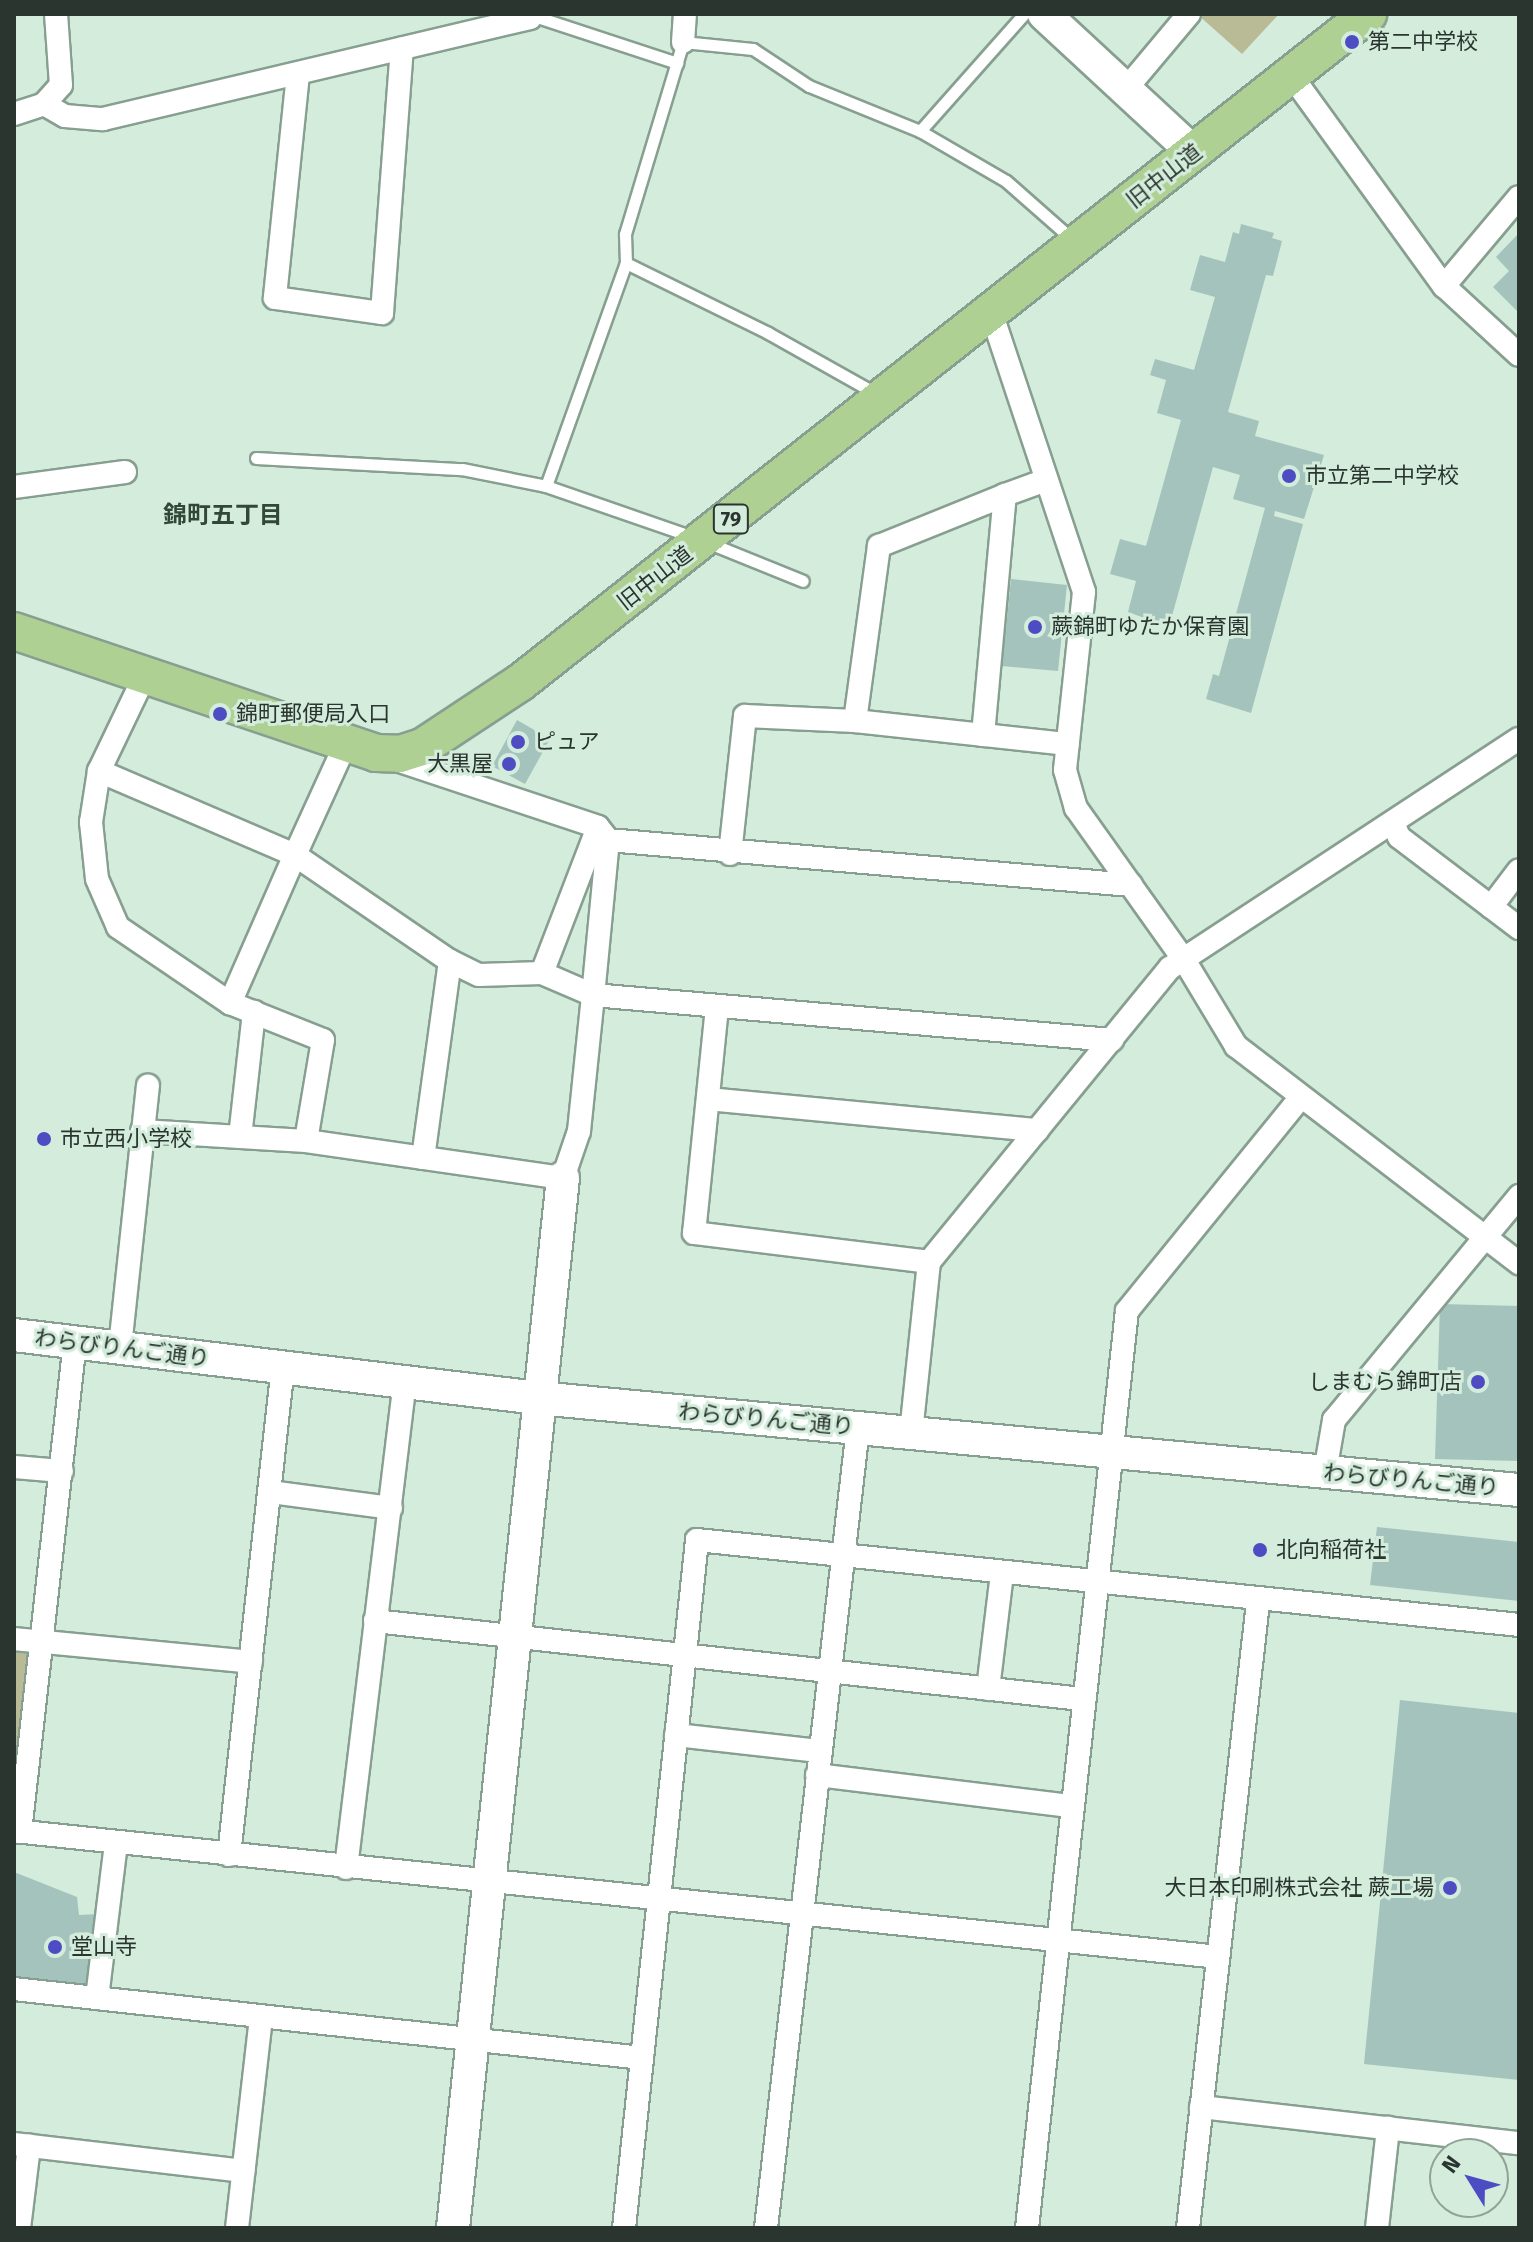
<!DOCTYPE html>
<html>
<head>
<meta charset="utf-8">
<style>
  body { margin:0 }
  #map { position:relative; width:1533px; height:2242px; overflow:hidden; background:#d3ecdb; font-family:"Fira Sans","Noto Sans JP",sans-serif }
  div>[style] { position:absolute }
  .green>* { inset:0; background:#b9ba96 }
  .building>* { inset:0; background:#a5c3bd }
  .roads { filter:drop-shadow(2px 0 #879f90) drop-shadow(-2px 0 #879f90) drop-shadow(0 2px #879f90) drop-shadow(0 -2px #879f90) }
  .lane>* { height:11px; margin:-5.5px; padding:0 5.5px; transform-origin:5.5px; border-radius:5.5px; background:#fff }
  .street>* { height:22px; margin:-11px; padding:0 11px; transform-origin:11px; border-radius:11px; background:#fff }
  .secondary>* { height:32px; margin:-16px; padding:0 16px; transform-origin:16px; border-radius:16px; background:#fff }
  .primary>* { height:36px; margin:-18px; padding:0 18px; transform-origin:18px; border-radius:18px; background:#aed092 }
  .dots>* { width:22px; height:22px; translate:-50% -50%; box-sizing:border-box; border:4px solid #d3ecdb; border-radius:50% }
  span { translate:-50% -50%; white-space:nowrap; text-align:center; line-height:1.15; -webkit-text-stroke:6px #d3ecdb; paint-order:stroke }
  .shield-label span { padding:2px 6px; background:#d3ecdb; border:2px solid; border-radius:6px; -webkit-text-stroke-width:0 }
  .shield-label { font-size:20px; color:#2b352f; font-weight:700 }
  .poi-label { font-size:22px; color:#2b352f }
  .left { translate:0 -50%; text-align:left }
  .right { translate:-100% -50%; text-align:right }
  .street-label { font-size:22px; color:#2b352f }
  .neighbourhood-label { font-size:24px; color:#32473a; font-weight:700 }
  .frame { position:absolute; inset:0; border:16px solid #2b352f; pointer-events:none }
  .north { position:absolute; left:1429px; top:2138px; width:80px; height:80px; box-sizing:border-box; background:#d3ecdb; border:2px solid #90a396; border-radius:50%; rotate:307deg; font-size:22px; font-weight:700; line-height:32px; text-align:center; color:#2b352f }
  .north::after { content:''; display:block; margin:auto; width:28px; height:36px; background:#4e4cc2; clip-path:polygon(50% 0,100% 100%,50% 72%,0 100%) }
</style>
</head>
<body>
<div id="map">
  <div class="green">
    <div style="clip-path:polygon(1197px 14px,1279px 14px,1242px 54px)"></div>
    <div style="clip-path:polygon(14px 1639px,44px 1643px,14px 1831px)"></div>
  </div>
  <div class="building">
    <div style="clip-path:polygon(1241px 224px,1274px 233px,1272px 238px,1282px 241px,1273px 276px,1266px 275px,1228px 412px,1259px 421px,1255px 436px,1324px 455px,1304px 519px,1275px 511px,1274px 516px,1303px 524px,1251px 713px,1206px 699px,1213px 674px,1219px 676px,1265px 508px,1233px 499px,1240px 475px,1213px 467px,1169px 627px,1128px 612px,1136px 581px,1110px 574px,1120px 539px,1146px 546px,1181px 420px,1157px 413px,1166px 380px,1150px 375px,1155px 359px,1194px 370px,1215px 297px,1190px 290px,1200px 255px,1225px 262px,1233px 232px,1239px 234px)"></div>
    <div style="clip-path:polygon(1519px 233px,1519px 313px,1493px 287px,1509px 271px,1496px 257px)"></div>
    <div style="clip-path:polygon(1011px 579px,1067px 585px,1058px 671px,1002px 666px)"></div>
    <div style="clip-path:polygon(517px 720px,550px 739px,525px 784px,492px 766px)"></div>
    <div style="clip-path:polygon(1440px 1304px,1519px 1306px,1519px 1461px,1435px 1459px)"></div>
    <div style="clip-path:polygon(1377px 1527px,1519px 1542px,1519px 1601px,1370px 1585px)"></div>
    <div style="clip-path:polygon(1259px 1543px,1268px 1549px,1262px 1556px,1253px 1550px)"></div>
    <div style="clip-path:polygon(1400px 1700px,1519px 1713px,1519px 2080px,1364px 2064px)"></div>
    <div style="clip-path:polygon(14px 1872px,77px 1897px,79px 1915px,99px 1914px,93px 1988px,14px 1978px)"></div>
  </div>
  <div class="roads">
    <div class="lane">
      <div style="left:531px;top:15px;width:154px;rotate:18.2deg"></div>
      <div style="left:920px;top:131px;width:157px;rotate:-48.4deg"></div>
      <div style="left:626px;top:263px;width:158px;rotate:26.2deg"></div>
      <div style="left:768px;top:333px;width:123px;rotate:29.3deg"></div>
      <div style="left:256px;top:458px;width:206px;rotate:3.1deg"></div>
      <div style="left:462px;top:469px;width:86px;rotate:11.4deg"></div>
      <div style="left:546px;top:486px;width:156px;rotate:19.1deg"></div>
      <div style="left:546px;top:486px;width:237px;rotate:-70.3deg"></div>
      <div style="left:626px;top:263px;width:29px;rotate:-92deg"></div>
      <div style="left:625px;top:234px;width:201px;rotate:-73.2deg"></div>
      <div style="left:683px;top:42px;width:70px;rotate:5.7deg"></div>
      <div style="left:753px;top:49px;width:67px;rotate:33.5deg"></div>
      <div style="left:809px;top:86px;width:120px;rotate:22.1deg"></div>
      <div style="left:920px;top:131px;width:99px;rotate:30.2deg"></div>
      <div style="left:1006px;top:181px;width:91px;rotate:41.4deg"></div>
      <div style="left:709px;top:543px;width:101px;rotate:22deg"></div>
    </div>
    <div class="street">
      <div style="left:683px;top:42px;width:28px;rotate:-86deg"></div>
      <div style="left:298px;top:74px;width:225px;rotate:95.9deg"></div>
      <div style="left:275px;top:298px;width:108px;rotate:8deg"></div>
      <div style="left:382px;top:313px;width:265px;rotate:-85.7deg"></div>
      <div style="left:1291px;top:75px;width:261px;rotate:54.1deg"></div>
      <div style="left:1444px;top:286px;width:102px;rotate:42.6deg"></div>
      <div style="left:1126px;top:89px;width:98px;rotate:-50deg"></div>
      <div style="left:44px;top:104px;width:24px;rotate:30deg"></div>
      <div style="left:65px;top:116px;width:38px;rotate:5deg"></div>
      <div style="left:103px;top:119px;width:439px;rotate:-13.3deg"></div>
      <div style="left:14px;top:114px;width:32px;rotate:-18deg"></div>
      <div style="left:44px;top:104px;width:25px;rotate:-48deg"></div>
      <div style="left:61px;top:85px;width:71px;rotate:-94deg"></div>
      <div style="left:1444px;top:286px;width:116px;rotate:-49.9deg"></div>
      <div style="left:991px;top:312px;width:295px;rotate:71.6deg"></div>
      <div style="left:1084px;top:592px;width:179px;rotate:96.1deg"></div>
      <div style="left:1065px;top:770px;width:40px;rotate:74deg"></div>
      <div style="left:1076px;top:808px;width:190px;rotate:54.6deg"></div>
      <div style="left:1186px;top:963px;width:97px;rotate:58.9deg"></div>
      <div style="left:1236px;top:1046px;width:357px;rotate:37.5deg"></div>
      <div style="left:14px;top:487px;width:112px;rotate:-7.7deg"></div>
      <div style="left:146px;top:673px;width:109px;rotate:115.6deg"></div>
      <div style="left:99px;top:771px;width:52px;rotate:98.9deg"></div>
      <div style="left:91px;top:822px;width:57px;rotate:84deg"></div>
      <div style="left:97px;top:879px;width:52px;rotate:66.4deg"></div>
      <div style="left:118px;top:927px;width:135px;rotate:34.2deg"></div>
      <div style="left:230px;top:1003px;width:100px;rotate:21.7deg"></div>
      <div style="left:323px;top:1040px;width:102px;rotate:99.6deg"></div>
      <div style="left:855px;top:721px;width:177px;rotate:-82.2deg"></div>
      <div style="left:879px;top:546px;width:136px;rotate:-22deg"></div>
      <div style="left:983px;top:735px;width:241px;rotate:-84.8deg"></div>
      <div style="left:1005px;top:495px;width:44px;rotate:-20.1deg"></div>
      <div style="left:346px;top:743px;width:123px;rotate:114.5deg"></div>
      <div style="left:295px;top:855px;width:188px;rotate:34.4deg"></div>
      <div style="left:388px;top:757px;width:221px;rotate:18.4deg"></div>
      <div style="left:598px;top:827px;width:16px;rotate:52deg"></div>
      <div style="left:608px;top:840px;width:156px;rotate:95.5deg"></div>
      <div style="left:593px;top:995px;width:56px;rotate:-156.7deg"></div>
      <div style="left:99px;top:771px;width:213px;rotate:23.2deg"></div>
      <div style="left:295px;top:855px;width:162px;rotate:113.7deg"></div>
      <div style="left:1394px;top:825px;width:13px;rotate:67deg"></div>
      <div style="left:1399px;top:837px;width:151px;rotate:37.2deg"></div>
      <div style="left:608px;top:840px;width:525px;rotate:4.92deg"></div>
      <div style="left:730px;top:854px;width:139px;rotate:-83.8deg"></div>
      <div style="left:745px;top:716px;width:110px;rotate:2.6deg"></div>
      <div style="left:855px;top:721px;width:214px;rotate:6.2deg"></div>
      <div style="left:1491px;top:907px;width:46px;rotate:-52.9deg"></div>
      <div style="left:717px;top:1007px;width:227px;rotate:95.8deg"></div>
      <div style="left:694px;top:1233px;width:237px;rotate:7deg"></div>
      <div style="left:708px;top:1099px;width:331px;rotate:5.4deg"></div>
      <div style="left:142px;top:1131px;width:164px;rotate:3.5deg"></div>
      <div style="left:306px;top:1141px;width:260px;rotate:8.2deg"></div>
      <div style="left:563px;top:1178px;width:50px;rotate:-71.2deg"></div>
      <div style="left:579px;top:1131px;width:137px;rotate:-84.1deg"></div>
      <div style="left:593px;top:995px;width:521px;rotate:4.96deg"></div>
      <div style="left:240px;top:1137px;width:126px;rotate:-83.6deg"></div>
      <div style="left:423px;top:1158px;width:199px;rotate:-82.2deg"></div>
      <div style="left:450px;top:961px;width:32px;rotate:26deg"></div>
      <div style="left:479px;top:975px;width:63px;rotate:-1.8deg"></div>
      <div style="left:542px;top:973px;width:156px;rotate:-69deg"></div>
      <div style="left:120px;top:1347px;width:263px;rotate:-83.9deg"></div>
      <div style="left:911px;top:1433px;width:172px;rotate:-84deg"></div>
      <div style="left:929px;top:1262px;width:380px;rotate:-50.7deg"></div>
      <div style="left:1170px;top:968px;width:417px;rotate:-33.3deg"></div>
      <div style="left:14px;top:1467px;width:48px;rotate:4.8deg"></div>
      <div style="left:1325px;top:1472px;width:53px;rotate:-80.2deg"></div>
      <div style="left:1334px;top:1420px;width:291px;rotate:-50.4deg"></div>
      <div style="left:271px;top:1492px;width:121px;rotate:7.6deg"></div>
      <div style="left:375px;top:1621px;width:711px;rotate:6.3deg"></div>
      <div style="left:14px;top:1639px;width:238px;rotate:5.5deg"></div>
      <div style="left:988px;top:1689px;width:117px;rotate:-83.1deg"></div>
      <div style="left:676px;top:1735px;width:144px;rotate:6.4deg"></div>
      <div style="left:817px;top:1775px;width:256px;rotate:7deg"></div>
      <div style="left:14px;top:1831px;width:1211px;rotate:5.97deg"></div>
      <div style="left:20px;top:1832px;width:493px;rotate:-83.6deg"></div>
      <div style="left:229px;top:1855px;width:491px;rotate:-83.7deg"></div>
      <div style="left:346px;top:1868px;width:490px;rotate:-83.1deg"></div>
      <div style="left:14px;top:1989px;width:632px;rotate:6.27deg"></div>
      <div style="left:97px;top:1998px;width:156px;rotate:-83deg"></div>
      <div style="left:1201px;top:2107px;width:320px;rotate:6.5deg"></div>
      <div style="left:14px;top:2144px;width:231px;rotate:6.7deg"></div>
      <div style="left:19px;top:2228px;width:83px;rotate:-83deg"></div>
      <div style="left:237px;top:2228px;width:213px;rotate:-83.5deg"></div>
      <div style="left:624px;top:2228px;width:692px;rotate:-83.94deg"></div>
      <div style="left:697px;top:1540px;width:826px;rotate:5.9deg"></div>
      <div style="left:766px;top:2228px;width:805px;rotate:-83.44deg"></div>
      <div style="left:1027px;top:2228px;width:922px;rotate:-83.78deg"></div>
      <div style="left:1127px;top:1311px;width:274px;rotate:-50.9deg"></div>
      <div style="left:1188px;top:2228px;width:630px;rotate:-83.62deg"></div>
      <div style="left:1377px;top:2228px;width:101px;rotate:-83.7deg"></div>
    </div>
    <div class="secondary">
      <div style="left:1044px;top:14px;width:205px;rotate:42.8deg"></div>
      <div style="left:14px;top:1335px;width:528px;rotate:6.86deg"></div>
      <div style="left:538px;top:1398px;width:985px;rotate:5.36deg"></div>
      <div style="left:453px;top:2228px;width:1056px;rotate:-84.02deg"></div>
    </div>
    <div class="primary">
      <div style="left:14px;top:631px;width:382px;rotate:18.6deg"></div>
      <div style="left:376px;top:753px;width:24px;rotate:2deg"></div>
      <div style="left:400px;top:754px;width:25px;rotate:-18deg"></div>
      <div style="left:424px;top:746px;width:116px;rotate:-33.4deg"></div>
      <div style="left:521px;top:682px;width:1079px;rotate:-38.26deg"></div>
    </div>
  </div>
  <div class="dots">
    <div style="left:1352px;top:42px;background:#4e4cc2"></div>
    <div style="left:1289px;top:476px;background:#4e4cc2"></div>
    <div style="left:1035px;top:627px;background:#4e4cc2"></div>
    <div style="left:220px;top:714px;background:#4e4cc2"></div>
    <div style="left:518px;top:742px;background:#4e4cc2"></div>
    <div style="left:509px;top:764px;background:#4e4cc2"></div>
    <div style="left:44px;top:1139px;background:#4e4cc2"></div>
    <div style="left:1478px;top:1382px;background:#4e4cc2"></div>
    <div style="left:1260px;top:1550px;background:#4e4cc2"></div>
    <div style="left:1450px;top:1888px;background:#4e4cc2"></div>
    <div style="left:55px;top:1947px;background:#4e4cc2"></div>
  </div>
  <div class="shield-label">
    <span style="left:731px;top:519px">79</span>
  </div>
  <div class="poi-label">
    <span class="left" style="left:1368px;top:42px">第二中学校</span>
    <span class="left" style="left:1305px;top:476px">市立第二中学校</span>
    <span class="left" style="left:1051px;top:627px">蕨錦町ゆたか保育園</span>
    <span class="left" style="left:236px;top:714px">錦町郵便局入口</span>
    <span class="left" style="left:534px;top:742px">ピュア</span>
    <span class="right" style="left:493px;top:764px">大黒屋</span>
    <span class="left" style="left:60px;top:1139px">市立西小学校</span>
    <span class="right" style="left:1462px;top:1382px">しまむら錦町店</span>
    <span class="left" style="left:1276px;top:1550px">北向稲荷社</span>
    <span class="right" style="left:1434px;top:1888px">大日本印刷株式会社 蕨工場</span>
    <span class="left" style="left:71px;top:1947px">堂山寺</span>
  </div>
  <div class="street-label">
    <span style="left:1164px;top:176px;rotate:-38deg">旧中山道</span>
    <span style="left:655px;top:578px;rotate:-38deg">旧中山道</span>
    <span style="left:122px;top:1348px;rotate:7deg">わらびりんご通り</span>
    <span style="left:766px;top:1419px;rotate:5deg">わらびりんご通り</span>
    <span style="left:1411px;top:1480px;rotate:5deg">わらびりんご通り</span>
  </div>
  <div class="neighbourhood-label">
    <span style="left:223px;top:516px">錦町五丁目</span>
  </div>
  <div class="frame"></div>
  <div class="north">N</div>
</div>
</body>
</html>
